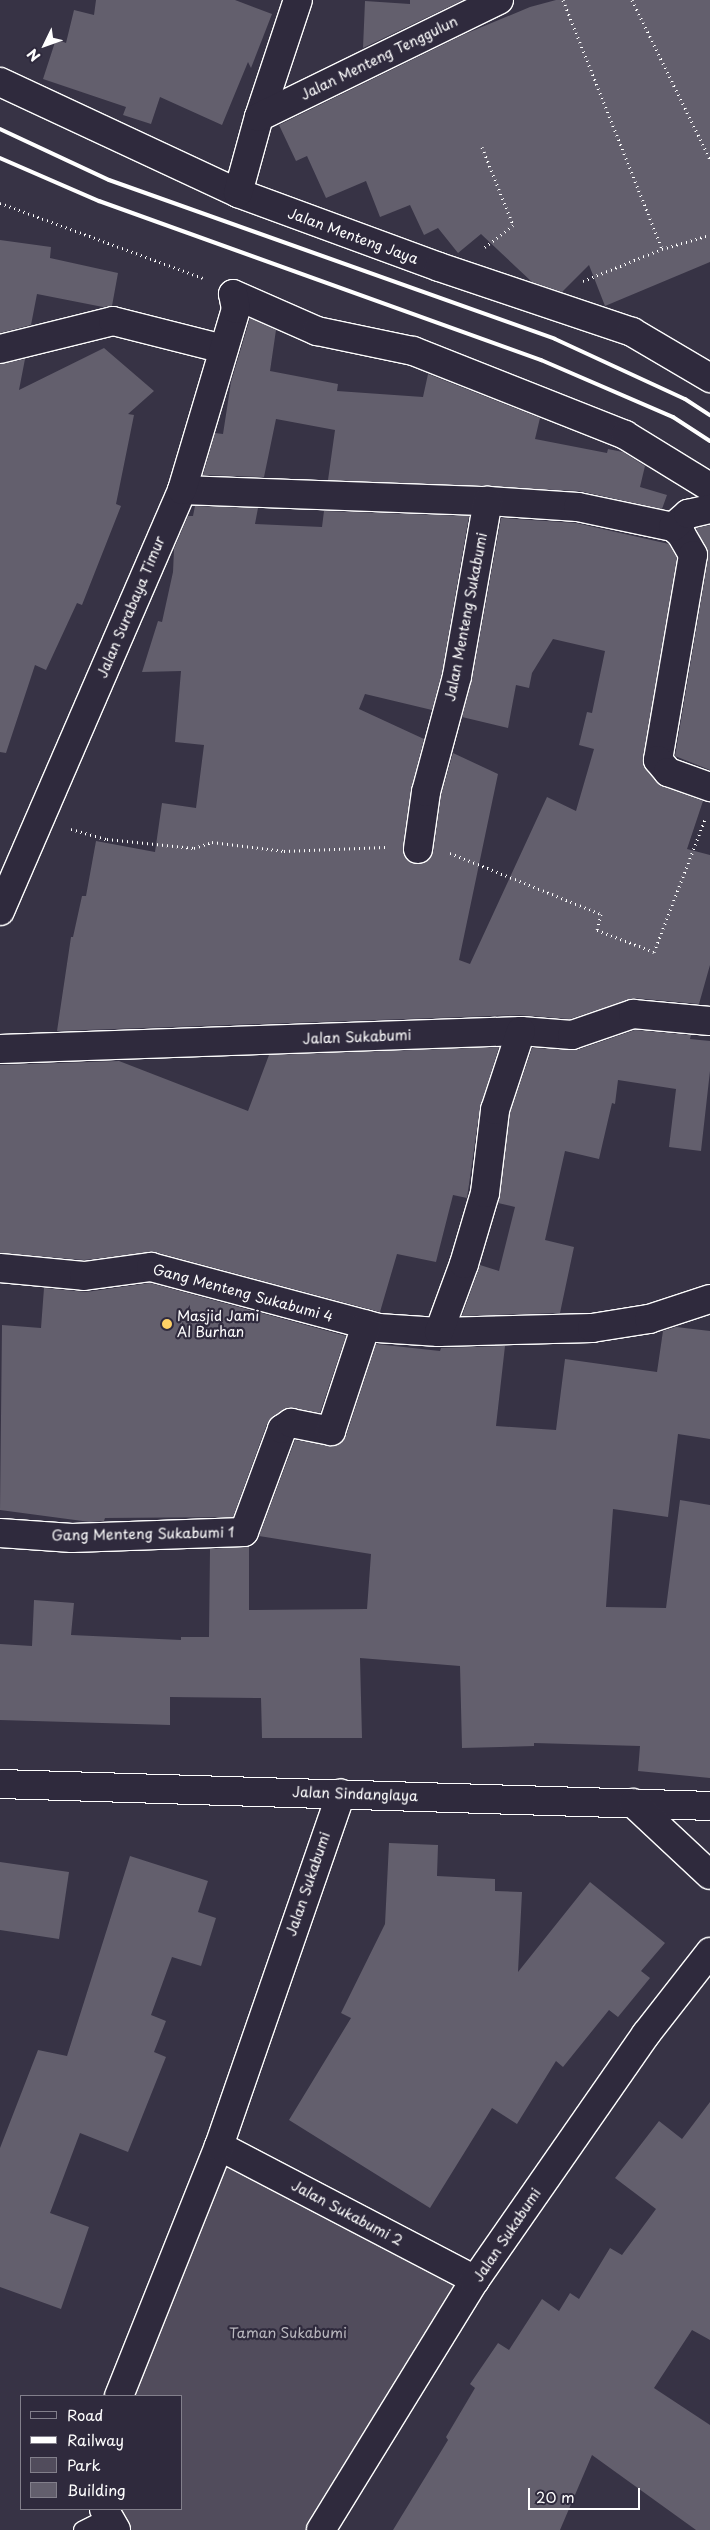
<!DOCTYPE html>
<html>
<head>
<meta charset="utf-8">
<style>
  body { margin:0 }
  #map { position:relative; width:710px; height:2530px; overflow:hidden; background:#373345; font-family:"Playpen Sans",sans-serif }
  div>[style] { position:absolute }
  .green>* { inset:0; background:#514c5c }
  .building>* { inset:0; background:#635f6d }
  .path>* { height:3px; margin-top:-1.5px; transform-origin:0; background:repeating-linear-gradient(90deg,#fff 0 1px,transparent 0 5px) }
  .roads { filter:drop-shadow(1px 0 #fff) drop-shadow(-1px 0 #fff) drop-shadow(0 1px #fff) drop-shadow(0 -1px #fff) }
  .lane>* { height:16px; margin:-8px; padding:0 8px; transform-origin:8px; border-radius:8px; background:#2f2a3d }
  .street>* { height:28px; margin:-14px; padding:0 14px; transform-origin:14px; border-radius:14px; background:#2f2a3d }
  .secondary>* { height:28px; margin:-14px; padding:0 14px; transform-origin:14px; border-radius:14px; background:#2f2a3d }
  .rail>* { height:4px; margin:-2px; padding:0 2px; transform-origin:2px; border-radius:2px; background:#fff }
  .dots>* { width:14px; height:14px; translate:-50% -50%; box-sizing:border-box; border:2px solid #2f2a3d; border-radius:50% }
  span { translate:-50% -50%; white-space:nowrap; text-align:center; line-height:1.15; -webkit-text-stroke:4.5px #2f2a3d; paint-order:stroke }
  .street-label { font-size:14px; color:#fff }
  .poi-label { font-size:14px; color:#fff }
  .left { translate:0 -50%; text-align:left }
  .park-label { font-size:14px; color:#b9b7be }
  .legend { position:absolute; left:20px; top:2395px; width:162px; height:115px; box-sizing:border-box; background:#2f2a3d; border:1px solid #827f8b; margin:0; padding:6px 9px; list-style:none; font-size:15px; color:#fff }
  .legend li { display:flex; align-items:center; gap:10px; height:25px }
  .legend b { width:25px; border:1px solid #827f8b }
  .north { position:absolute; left:20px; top:20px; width:50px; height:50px; -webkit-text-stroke:4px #2f2a3d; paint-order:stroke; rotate:228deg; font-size:14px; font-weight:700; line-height:20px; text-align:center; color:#fff }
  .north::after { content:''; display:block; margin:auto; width:18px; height:22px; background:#fff; clip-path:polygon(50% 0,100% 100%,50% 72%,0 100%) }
  .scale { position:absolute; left:528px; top:2488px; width:112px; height:22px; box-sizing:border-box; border:2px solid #fff; border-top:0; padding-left:6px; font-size:15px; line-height:18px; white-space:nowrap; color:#fff; -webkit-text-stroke:4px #2f2a3d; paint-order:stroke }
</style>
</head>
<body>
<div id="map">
  <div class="green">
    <div style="clip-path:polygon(224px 2161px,460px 2287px,308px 2530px,125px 2530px,116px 2509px,181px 2509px,181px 2396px,132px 2396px)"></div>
  </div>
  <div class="building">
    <div style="clip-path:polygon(96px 0,235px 0,272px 14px,251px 68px,248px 62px,222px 125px,160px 97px,151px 124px,123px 115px,126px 107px,43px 79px,56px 39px,66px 43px,74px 10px,94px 15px)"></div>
    <div style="clip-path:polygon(410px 0,463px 0,363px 48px,365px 1px,410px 4px)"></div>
    <div style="clip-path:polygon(556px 0,710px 0,710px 262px,605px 306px,589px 265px,562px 292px,532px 282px,481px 234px,458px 253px,438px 228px,424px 235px,410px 205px,380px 217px,366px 181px,326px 198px,307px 156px,296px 161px,279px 125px,465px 34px,530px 7px)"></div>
    <div style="clip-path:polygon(0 240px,51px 247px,50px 258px,118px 273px,112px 306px,103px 307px,37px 294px,31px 325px,0 333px)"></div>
    <div style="clip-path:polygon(250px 318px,276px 330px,270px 371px,338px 384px,337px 391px,423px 397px,428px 374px,540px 418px,535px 439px,607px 453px,608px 449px,623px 452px,645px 466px,640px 487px,667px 495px,662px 509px,666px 510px,579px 491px,328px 480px,335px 430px,276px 419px,264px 477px,203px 475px,215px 433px,223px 434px,231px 382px)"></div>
    <div style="clip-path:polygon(104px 348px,154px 391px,128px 414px,134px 415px,116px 504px,121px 506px,82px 605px,77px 603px,46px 670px,35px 665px,6px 753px,0 752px,0 364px,25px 359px,19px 390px)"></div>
    <div style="clip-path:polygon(195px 506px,258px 508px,255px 524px,322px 527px,324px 511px,469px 516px,442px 673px,432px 710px,365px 694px,359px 709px,424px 739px,411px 790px,403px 847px,409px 862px,424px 863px,433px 852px,441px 795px,453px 753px,498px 774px,459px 960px,470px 964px,547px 797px,576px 811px,594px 749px,579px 745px,587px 712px,592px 713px,605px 651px,553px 639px,532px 673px,529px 688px,516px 685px,508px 728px,462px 717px,472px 679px,501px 518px,576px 523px,669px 544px,677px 558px,643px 764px,662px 786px,703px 801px,687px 849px,710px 855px,710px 965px,699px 1004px,634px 998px,570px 1019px,520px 1015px,57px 1031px,71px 937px,73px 937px,82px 896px,86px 896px,96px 841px,155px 852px,162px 803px,196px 808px,204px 745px,175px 742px,181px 671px,142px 672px,158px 621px,162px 622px,173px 572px,174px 549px,188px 516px,193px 516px)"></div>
    <div style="clip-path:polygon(710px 525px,710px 770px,675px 756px,708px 558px,696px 528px)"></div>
    <div style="clip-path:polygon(635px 1030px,691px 1035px,690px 1039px,710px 1041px,710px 1071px,701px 1151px,669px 1147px,676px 1089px,618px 1080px,615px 1104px,612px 1103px,599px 1159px,565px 1151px,545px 1240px,574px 1247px,560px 1313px,462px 1316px,480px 1265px,499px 1271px,515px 1207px,498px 1203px,510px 1113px,532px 1048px,577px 1050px)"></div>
    <div style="clip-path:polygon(499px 1047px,480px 1108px,467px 1198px,453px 1195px,436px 1262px,397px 1254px,380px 1312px,155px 1252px,84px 1260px,0 1253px,0 1065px,119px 1061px,248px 1111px,269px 1055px)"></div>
    <div style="clip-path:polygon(150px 1283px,346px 1336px,320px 1413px,293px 1408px,273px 1416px,267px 1424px,233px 1517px,105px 1518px,104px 1521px,90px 1522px,0 1510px,2px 1325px,41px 1328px,44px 1288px,86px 1292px)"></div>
    <div style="clip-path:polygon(676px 1327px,710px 1331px,710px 1439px,678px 1434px,668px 1517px,613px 1509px,606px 1607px,666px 1608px,680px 1500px,710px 1505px,710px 1778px,638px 1771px,640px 1746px,534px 1743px,534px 1746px,462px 1748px,460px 1666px,360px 1658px,362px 1738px,262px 1738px,261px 1698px,170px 1697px,170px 1725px,0 1720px,0 1644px,32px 1646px,34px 1600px,74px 1603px,71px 1635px,181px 1640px,181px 1637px,209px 1637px,210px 1549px,249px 1546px,249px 1610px,367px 1609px,371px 1554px,259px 1536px,295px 1440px,335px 1446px,346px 1436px,376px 1344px,440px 1351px,441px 1348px,505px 1346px,496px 1426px,556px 1430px,565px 1359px,657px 1372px,663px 1331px)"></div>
    <div style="clip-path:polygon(389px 1843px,438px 1845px,437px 1876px,495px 1879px,495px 1891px,522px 1892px,518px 1972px,590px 1882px,665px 1943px,641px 1971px,650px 1978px,618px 2017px,609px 2010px,563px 2067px,556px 2061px,517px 2124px,492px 2108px,430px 2208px,289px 2120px,351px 2018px,341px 2013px,385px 1924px)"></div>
    <div style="clip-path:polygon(130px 1856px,208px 1881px,198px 1912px,216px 1918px,201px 1966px,172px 1957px,151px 2015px,166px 2021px,154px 2052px,166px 2057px,128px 2152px,80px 2133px,50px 2213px,89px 2227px,61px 2309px,0 2287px,0 2148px,38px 2050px,67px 2056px)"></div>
    <div style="clip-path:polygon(0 1862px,69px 1872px,59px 1939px,0 1930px)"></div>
    <div style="clip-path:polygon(710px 2102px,710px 2340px,692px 2330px,654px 2388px,710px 2425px,710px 2530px,696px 2530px,592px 2455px,560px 2530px,393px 2530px,448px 2440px,446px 2437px,475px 2388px,470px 2384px,498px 2343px,509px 2350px,542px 2299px,559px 2311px,570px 2293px,579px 2299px,610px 2248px,622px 2255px,656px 2209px,615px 2178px,659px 2121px,682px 2139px)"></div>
  </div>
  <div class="path">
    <div style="left:563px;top:0;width:268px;rotate:68.3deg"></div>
    <div style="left:632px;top:0;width:177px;rotate:63.9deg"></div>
    <div style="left:482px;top:147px;width:84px;rotate:68.3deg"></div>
    <div style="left:513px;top:225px;width:36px;rotate:142deg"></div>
    <div style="left:0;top:203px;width:216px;rotate:20.3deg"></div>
    <div style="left:583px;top:281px;width:85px;rotate:-22.1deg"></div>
    <div style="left:662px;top:249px;width:50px;rotate:-16.3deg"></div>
    <div style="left:71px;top:829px;width:37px;rotate:16deg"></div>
    <div style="left:107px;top:839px;width:87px;rotate:5.9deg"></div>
    <div style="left:194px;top:848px;width:19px;rotate:-18deg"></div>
    <div style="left:212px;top:842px;width:73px;rotate:7.1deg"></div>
    <div style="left:284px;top:851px;width:102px;rotate:-2.2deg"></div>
    <div style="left:450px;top:853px;width:163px;rotate:22deg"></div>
    <div style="left:601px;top:914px;width:16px;rotate:104deg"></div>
    <div style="left:597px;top:930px;width:61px;rotate:21.1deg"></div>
    <div style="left:654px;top:952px;width:142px;rotate:-69deg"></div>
  </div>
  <div class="roads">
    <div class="lane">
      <div style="left:82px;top:2530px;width:29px;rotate:-27deg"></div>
    </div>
    <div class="street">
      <div style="left:0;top:82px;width:263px;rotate:25deg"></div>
      <div style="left:238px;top:193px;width:214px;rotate:20.2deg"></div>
      <div style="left:439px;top:267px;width:204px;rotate:18.6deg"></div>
      <div style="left:632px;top:332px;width:91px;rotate:30.5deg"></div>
      <div style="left:259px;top:117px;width:123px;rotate:-71.6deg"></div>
      <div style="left:238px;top:193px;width:79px;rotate:-74.6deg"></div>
      <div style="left:259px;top:117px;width:267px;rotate:-26deg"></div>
      <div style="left:233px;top:294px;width:92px;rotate:23.8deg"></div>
      <div style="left:317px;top:331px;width:98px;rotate:11.8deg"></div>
      <div style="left:413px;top:351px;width:228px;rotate:21.6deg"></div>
      <div style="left:625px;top:435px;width:100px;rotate:31.5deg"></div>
      <div style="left:0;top:349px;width:116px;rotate:-13.9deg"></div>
      <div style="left:113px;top:321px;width:114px;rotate:14.2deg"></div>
      <div style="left:182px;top:490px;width:306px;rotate:2.1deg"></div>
      <div style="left:488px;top:501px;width:90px;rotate:3.8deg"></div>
      <div style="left:578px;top:507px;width:97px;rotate:11.9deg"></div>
      <div style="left:673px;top:527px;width:11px;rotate:41deg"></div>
      <div style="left:681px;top:534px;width:24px;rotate:60deg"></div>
      <div style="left:693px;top:555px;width:208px;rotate:99.7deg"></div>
      <div style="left:658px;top:760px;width:16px;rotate:50deg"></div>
      <div style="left:668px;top:772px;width:45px;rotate:19.7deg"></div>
      <div style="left:673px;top:527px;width:20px;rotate:-41deg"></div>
      <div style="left:688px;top:514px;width:23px;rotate:-13deg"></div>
      <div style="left:418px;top:849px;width:58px;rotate:-82deg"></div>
      <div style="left:426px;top:792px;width:120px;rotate:-75deg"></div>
      <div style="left:457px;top:676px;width:178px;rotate:-80deg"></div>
      <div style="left:0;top:911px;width:459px;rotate:-66.6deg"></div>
      <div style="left:182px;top:490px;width:189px;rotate:-73.4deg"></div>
      <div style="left:236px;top:309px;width:15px;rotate:-101deg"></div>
      <div style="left:0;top:1049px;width:521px;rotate:-1.98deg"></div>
      <div style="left:521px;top:1031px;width:51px;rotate:4.5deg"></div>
      <div style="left:572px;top:1035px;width:65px;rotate:-19deg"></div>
      <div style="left:633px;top:1014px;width:77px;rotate:5.2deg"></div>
      <div style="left:0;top:1268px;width:84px;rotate:5.4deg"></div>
      <div style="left:84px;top:1276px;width:68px;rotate:-7.7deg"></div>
      <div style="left:151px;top:1267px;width:235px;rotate:15deg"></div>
      <div style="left:378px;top:1328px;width:61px;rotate:3.8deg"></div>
      <div style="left:439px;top:1332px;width:153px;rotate:-1.5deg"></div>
      <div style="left:592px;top:1328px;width:58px;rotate:-9deg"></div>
      <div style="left:649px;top:1319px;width:64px;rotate:-18.2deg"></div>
      <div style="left:439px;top:1332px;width:72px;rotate:-69.8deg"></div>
      <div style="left:464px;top:1264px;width:74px;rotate:-73.5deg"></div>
      <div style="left:485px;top:1193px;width:84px;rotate:-83.1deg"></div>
      <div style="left:495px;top:1110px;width:83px;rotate:-71.8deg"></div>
      <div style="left:0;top:1533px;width:72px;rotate:4deg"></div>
      <div style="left:72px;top:1538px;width:172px;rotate:-2deg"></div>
      <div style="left:244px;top:1532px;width:110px;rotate:-69.7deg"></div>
      <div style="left:282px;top:1429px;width:11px;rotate:-34deg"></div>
      <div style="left:291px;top:1423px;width:41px;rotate:11.3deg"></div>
      <div style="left:331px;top:1431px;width:112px;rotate:-71.7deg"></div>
      <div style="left:219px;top:2146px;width:289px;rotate:27.6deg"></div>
      <div style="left:119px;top:2396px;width:269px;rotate:-68.2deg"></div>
      <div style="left:219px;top:2146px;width:373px;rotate:-70.9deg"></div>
      <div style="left:104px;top:2509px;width:24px;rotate:60deg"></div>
      <div style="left:321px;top:2530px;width:294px;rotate:-58.4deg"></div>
      <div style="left:475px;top:2280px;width:300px;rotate:-55.2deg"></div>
      <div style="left:646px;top:2034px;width:104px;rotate:-52deg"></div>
    </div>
    <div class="secondary">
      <div style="left:0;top:1784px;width:710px;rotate:1.77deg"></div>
      <div style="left:633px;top:1803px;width:105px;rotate:43.1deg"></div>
    </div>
  </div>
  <div class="rail">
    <div style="left:0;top:129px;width:120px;rotate:25.1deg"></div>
    <div style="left:109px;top:180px;width:473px;rotate:19.6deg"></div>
    <div style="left:555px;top:339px;width:143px;rotate:24.8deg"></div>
    <div style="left:685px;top:399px;width:30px;rotate:33deg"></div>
    <div style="left:0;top:158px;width:108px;rotate:23.5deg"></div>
    <div style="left:99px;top:201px;width:470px;rotate:19.8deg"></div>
    <div style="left:541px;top:360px;width:144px;rotate:23.4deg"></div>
    <div style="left:673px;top:417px;width:44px;rotate:33deg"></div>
  </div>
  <div class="dots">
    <div style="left:167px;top:1324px;background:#ffd166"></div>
  </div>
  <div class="street-label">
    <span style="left:379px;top:58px;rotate:-26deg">Jalan Menteng Tenggulun</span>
    <span style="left:353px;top:236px;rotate:20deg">Jalan Menteng Jaya</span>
    <span style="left:131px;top:607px;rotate:-67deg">Jalan Surabaya Timur</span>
    <span style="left:466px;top:617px;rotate:-79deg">Jalan Menteng Sukabumi</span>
    <span style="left:357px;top:1037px;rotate:-2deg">Jalan Sukabumi</span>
    <span style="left:243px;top:1293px;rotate:15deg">Gang Menteng Sukabumi 4</span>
    <span style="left:143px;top:1534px;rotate:-1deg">Gang Menteng Sukabumi 1</span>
    <span style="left:355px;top:1794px;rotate:2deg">Jalan Sindanglaya</span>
    <span style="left:308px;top:1884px;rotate:-71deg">Jalan Sukabumi</span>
    <span style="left:347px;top:2213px;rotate:28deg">Jalan Sukabumi 2</span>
    <span style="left:507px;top:2235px;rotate:-56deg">Jalan Sukabumi</span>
  </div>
  <div class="poi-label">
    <span class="left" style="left:177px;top:1324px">Masjid Jami<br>Al Burhan</span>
  </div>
  <div class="park-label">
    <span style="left:288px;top:2333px">Taman Sukabumi</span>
  </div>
  <ul class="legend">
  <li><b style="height:6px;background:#2f2a3d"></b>Road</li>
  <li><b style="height:6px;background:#fff"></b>Railway</li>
  <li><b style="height:14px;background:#514c5c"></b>Park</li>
  <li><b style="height:14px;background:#635f6d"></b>Building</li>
  </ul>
  <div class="north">N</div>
  <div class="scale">20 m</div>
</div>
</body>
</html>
